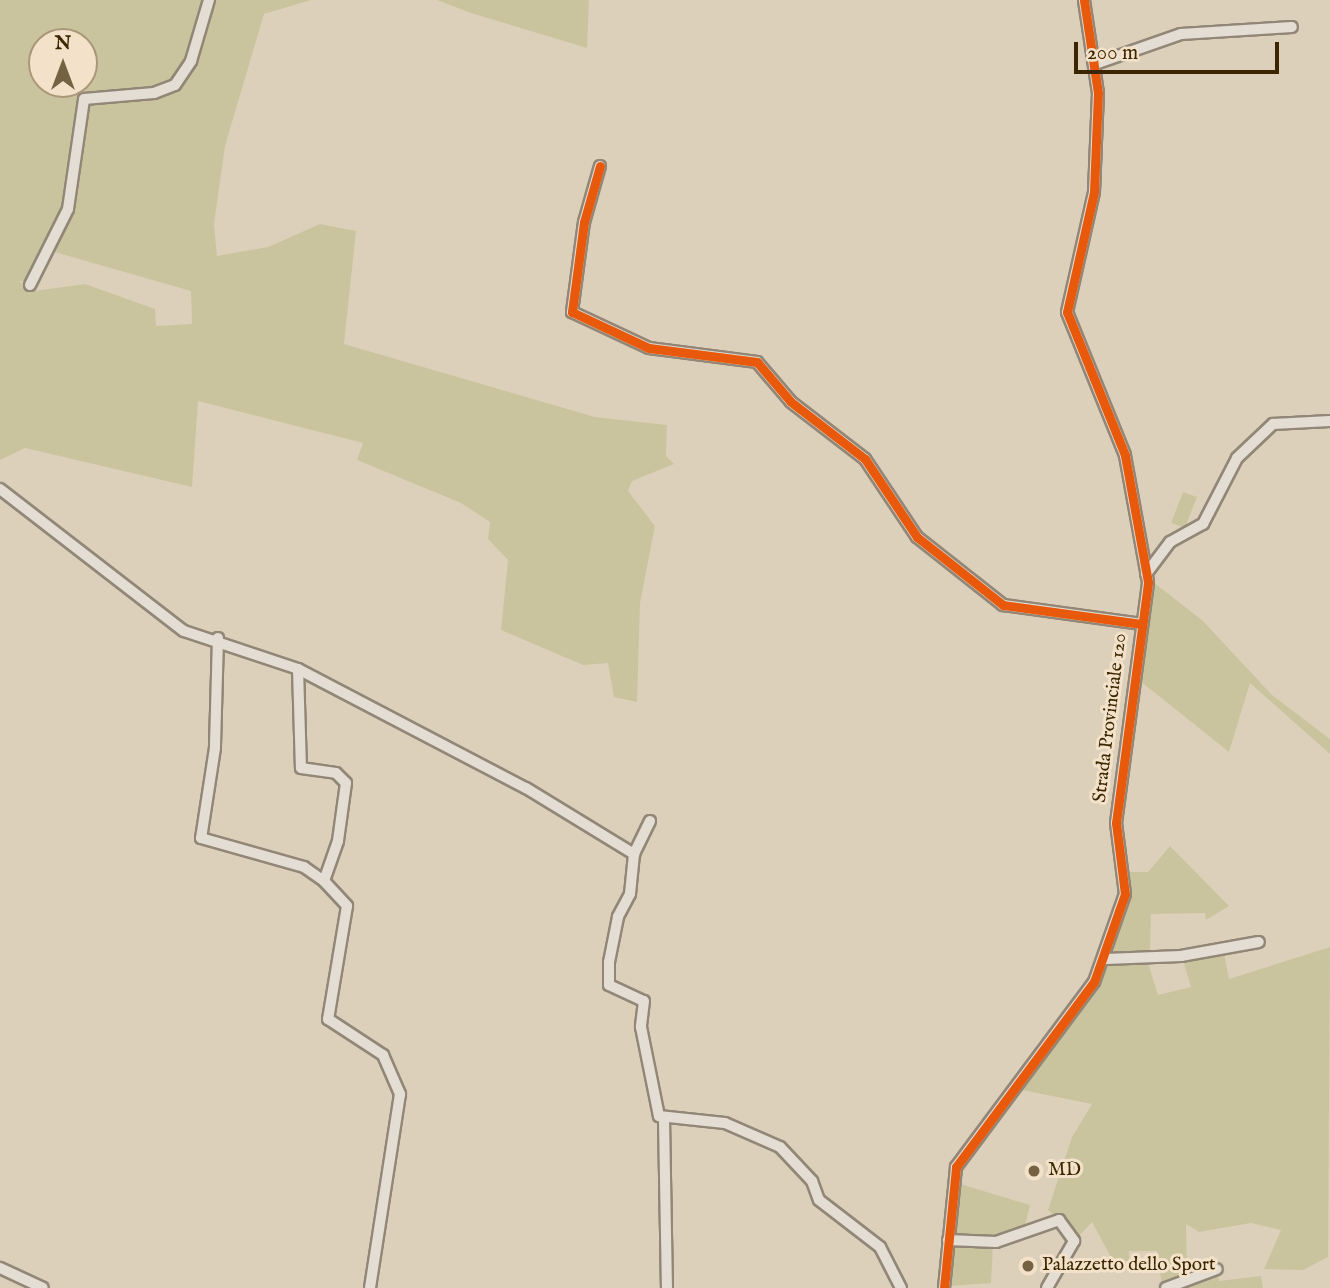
<!DOCTYPE html>
<html>
<head>
<meta charset="utf-8">
<style>
  body { margin:0 }
  #map { position:relative; width:1330px; height:1288px; overflow:hidden; background:#ddd0bb; font-family:"IM FELL English",serif }
  div>[style] { position:absolute }
  .green>* { inset:0; background:#cac49e }
  .roads { filter:drop-shadow(2px 0 #928777) drop-shadow(-2px 0 #928777) drop-shadow(0 2px #928777) drop-shadow(0 -2px #928777) }
  .minor>* { height:10px; margin:-5px; padding:0 5px; transform-origin:5px; border-radius:5px; background:#e4ddd3 }
  .cycleway>* { height:9px; margin:-4.5px; padding:0 4.5px; transform-origin:4.5px; border-radius:4.5px; background:#e8590c }
  .dots>* { width:19px; height:19px; translate:-50% -50%; box-sizing:border-box; border:4px solid #f3e2c9; border-radius:50% }
  span { translate:-50% -50%; white-space:nowrap; text-align:center; line-height:1.15; -webkit-text-stroke:6px #f3e2c9; paint-order:stroke }
  .street-label { font-size:19px; color:#3c2601 }
  .poi-label { font-size:19px; color:#3c2601 }
  .left { translate:0 -50%; text-align:left }
  .north { position:absolute; left:28px; top:28px; width:70px; height:70px; box-sizing:border-box; background:#f3e2c9; border:2px solid #aa9779; border-radius:50%; rotate:0deg; font-size:19px; font-weight:700; line-height:28px; text-align:center; color:#3c2601 }
  .north::after { content:''; display:block; margin:auto; width:24px; height:32px; background:#746242; clip-path:polygon(50% 0,100% 100%,50% 72%,0 100%) }
  .scale { position:absolute; left:1074px; top:42px; width:205px; height:32px; box-sizing:border-box; border:4px solid #3c2601; border-top:0; padding-left:9px; font-size:21px; line-height:24px; white-space:nowrap; color:#3c2601; -webkit-text-stroke:5px #f3e2c9; paint-order:stroke }
</style>
</head>
<body>
<div id="map">
  <div class="green">
    <div style="clip-path:polygon(evenodd,0 0,205px 0,189px 61px,172px 85px,81px 98px,65px 205px,26px 281px,19px 281px,34px 291px,85px 284px,155px 309px,156px 326px,192px 324px,191px 291px,51px 251px,70px 211px,85px 103px,173px 92px,190px 68px,212px 0,311px 0,264px 14px,225px 146px,214px 224px,217px 256px,268px 247px,320px 224px,356px 231px,344px 344px,595px 417px,667px 425px,666px 456px,674px 464px,632px 481px,628px 491px,655px 526px,640px 603px,637px 702px,614px 697px,608px 663px,583px 665px,501px 630px,508px 560px,488px 539px,490px 522px,461px 503px,357px 460px,363px 443px,198px 401px,192px 487px,25px 448px,0 460px,0 0,42px 42px,84px 42px,84px 84px,42px 84px,42px 42px)"></div>
    <div style="clip-path:polygon(437px 0,589px 0,587px 48px,471px 13px)"></div>
    <div style="clip-path:polygon(1183px 492px,1197px 497px,1185px 528px,1171px 523px)"></div>
    <div style="clip-path:polygon(1153px 582px,1202px 620px,1272px 695px,1330px 739px,1330px 754px,1250px 683px,1229px 752px,1135px 677px)"></div>
    <div style="clip-path:polygon(1170px 846px,1229px 906px,1206px 920px,1205px 913px,1151px 914px,1150px 954px,1111px 956px,1130px 872px,1148px 872px)"></div>
    <div style="clip-path:polygon(1330px 947px,1328px 1257px,1303px 1270px,1264px 1269px,1281px 1230px,1251px 1223px,1199px 1232px,1186px 1224px,1187px 1277px,1162px 1286px,1157px 1251px,1129px 1251px,1129px 1261px,1113px 1261px,1092px 1222px,1078px 1237px,1048px 1210px,1072px 1137px,1092px 1104px,1017px 1089px,1109px 962px,1147px 960px,1158px 995px,1191px 987px,1183px 960px,1224px 953px,1229px 979px)"></div>
    <div style="clip-path:polygon(957px 1183px,1030px 1205px,1025px 1226px,1001px 1239px,955px 1238px)"></div>
    <div style="clip-path:polygon(993px 1245px,991px 1283px,951px 1286px,953px 1247px)"></div>
    <div style="clip-path:polygon(1218px 1272px,1219px 1281px,1261px 1276px,1263px 1288px,1178px 1288px)"></div>
  </div>
  <div class="roads">
    <div class="minor">
      <div style="left:1095px;top:64px;width:91px;rotate:-19.2deg"></div>
      <div style="left:1181px;top:34px;width:111px;rotate:-3.6deg"></div>
      <div style="left:600px;top:166px;width:58px;rotate:105.9deg"></div>
      <div style="left:584px;top:222px;width:91px;rotate:97.6deg"></div>
      <div style="left:572px;top:312px;width:85px;rotate:25.1deg"></div>
      <div style="left:649px;top:348px;width:109px;rotate:7.4deg"></div>
      <div style="left:757px;top:362px;width:52px;rotate:49.6deg"></div>
      <div style="left:791px;top:402px;width:93px;rotate:37.6deg"></div>
      <div style="left:865px;top:459px;width:94px;rotate:56.3deg"></div>
      <div style="left:917px;top:537px;width:110px;rotate:38.3deg"></div>
      <div style="left:1003px;top:605px;width:139px;rotate:7.8deg"></div>
      <div style="left:30px;top:285px;width:85px;rotate:-63.4deg"></div>
      <div style="left:68px;top:209px;width:111px;rotate:-81.7deg"></div>
      <div style="left:84px;top:99px;width:70px;rotate:-4.9deg"></div>
      <div style="left:154px;top:93px;width:22px;rotate:-21deg"></div>
      <div style="left:175px;top:85px;width:29px;rotate:-56deg"></div>
      <div style="left:191px;top:61px;width:64px;rotate:-73.6deg"></div>
      <div style="left:0;top:489px;width:232px;rotate:37.7deg"></div>
      <div style="left:184px;top:631px;width:120px;rotate:18.4deg"></div>
      <div style="left:298px;top:669px;width:257px;rotate:27.6deg"></div>
      <div style="left:526px;top:788px;width:127px;rotate:31.4deg"></div>
      <div style="left:1146px;top:574px;width:40px;rotate:-53deg"></div>
      <div style="left:1170px;top:542px;width:38px;rotate:-29deg"></div>
      <div style="left:1203px;top:524px;width:74px;rotate:-62.7deg"></div>
      <div style="left:1237px;top:458px;width:50px;rotate:-43.4deg"></div>
      <div style="left:1273px;top:424px;width:57px;rotate:-3deg"></div>
      <div style="left:218px;top:638px;width:110px;rotate:91.6deg"></div>
      <div style="left:215px;top:748px;width:91px;rotate:98.8deg"></div>
      <div style="left:201px;top:838px;width:107px;rotate:15.7deg"></div>
      <div style="left:304px;top:867px;width:24px;rotate:35deg"></div>
      <div style="left:298px;top:669px;width:99px;rotate:88.3deg"></div>
      <div style="left:301px;top:768px;width:35px;rotate:8deg"></div>
      <div style="left:336px;top:773px;width:14px;rotate:45deg"></div>
      <div style="left:346px;top:783px;width:59px;rotate:97.9deg"></div>
      <div style="left:338px;top:841px;width:42px;rotate:109.3deg"></div>
      <div style="left:324px;top:881px;width:34px;rotate:47deg"></div>
      <div style="left:347px;top:906px;width:115px;rotate:99.5deg"></div>
      <div style="left:328px;top:1019px;width:66px;rotate:33.2deg"></div>
      <div style="left:383px;top:1055px;width:43px;rotate:66.4deg"></div>
      <div style="left:400px;top:1094px;width:196px;rotate:98.8deg"></div>
      <div style="left:650px;top:821px;width:37px;rotate:116deg"></div>
      <div style="left:634px;top:854px;width:40px;rotate:95.7deg"></div>
      <div style="left:630px;top:894px;width:26px;rotate:118deg"></div>
      <div style="left:618px;top:917px;width:46px;rotate:101.3deg"></div>
      <div style="left:609px;top:962px;width:23px;rotate:90deg"></div>
      <div style="left:609px;top:985px;width:38px;rotate:25deg"></div>
      <div style="left:644px;top:1001px;width:26px;rotate:97deg"></div>
      <div style="left:641px;top:1027px;width:91px;rotate:78.6deg"></div>
      <div style="left:659px;top:1116px;width:66px;rotate:6.1deg"></div>
      <div style="left:725px;top:1123px;width:60px;rotate:23.6deg"></div>
      <div style="left:780px;top:1147px;width:47px;rotate:46.7deg"></div>
      <div style="left:812px;top:1181px;width:20px;rotate:70deg"></div>
      <div style="left:819px;top:1200px;width:77px;rotate:37.6deg"></div>
      <div style="left:880px;top:1247px;width:46px;rotate:62.9deg"></div>
      <div style="left:1106px;top:959px;width:75px;rotate:-2.3deg"></div>
      <div style="left:1181px;top:956px;width:79px;rotate:-10.2deg"></div>
      <div style="left:664px;top:1119px;width:169px;rotate:89deg"></div>
      <div style="left:948px;top:1240px;width:48px;rotate:2.4deg"></div>
      <div style="left:996px;top:1242px;width:67px;rotate:-19.2deg"></div>
      <div style="left:1059px;top:1220px;width:26px;rotate:54deg"></div>
      <div style="left:1074px;top:1241px;width:54px;rotate:119.9deg"></div>
      <div style="left:0;top:1268px;width:47px;rotate:24.9deg"></div>
      <div style="left:944px;top:1288px;width:122px;rotate:-84.3deg"></div>
      <div style="left:956px;top:1167px;width:231px;rotate:-53.3deg"></div>
      <div style="left:1094px;top:982px;width:93px;rotate:-70.6deg"></div>
      <div style="left:1125px;top:894px;width:72px;rotate:-97.2deg"></div>
      <div style="left:1116px;top:823px;width:243px;rotate:-82.4deg"></div>
      <div style="left:1148px;top:582px;width:129px;rotate:-100.3deg"></div>
      <div style="left:1125px;top:455px;width:154px;rotate:-112.1deg"></div>
      <div style="left:1067px;top:312px;width:123px;rotate:-77.3deg"></div>
      <div style="left:1094px;top:192px;width:99px;rotate:-87.7deg"></div>
      <div style="left:1098px;top:93px;width:94px;rotate:-98.6deg"></div>
      <div style="left:1166px;top:1288px;width:54px;rotate:-20.4deg"></div>
    </div>
  </div>
  <div class="cycleway">
    <div style="left:600px;top:166px;width:58px;rotate:105.9deg"></div>
    <div style="left:584px;top:222px;width:91px;rotate:97.6deg"></div>
    <div style="left:572px;top:312px;width:85px;rotate:25.1deg"></div>
    <div style="left:649px;top:348px;width:109px;rotate:7.4deg"></div>
    <div style="left:757px;top:362px;width:52px;rotate:49.6deg"></div>
    <div style="left:791px;top:402px;width:93px;rotate:37.6deg"></div>
    <div style="left:865px;top:459px;width:94px;rotate:56.3deg"></div>
    <div style="left:917px;top:537px;width:110px;rotate:38.3deg"></div>
    <div style="left:1003px;top:605px;width:139px;rotate:7.8deg"></div>
    <div style="left:944px;top:1288px;width:122px;rotate:-84.3deg"></div>
    <div style="left:956px;top:1167px;width:231px;rotate:-53.3deg"></div>
    <div style="left:1094px;top:982px;width:93px;rotate:-70.6deg"></div>
    <div style="left:1125px;top:894px;width:72px;rotate:-97.2deg"></div>
    <div style="left:1116px;top:823px;width:243px;rotate:-82.4deg"></div>
    <div style="left:1148px;top:582px;width:129px;rotate:-100.3deg"></div>
    <div style="left:1125px;top:455px;width:154px;rotate:-112.1deg"></div>
    <div style="left:1067px;top:312px;width:123px;rotate:-77.3deg"></div>
    <div style="left:1094px;top:192px;width:99px;rotate:-87.7deg"></div>
    <div style="left:1098px;top:93px;width:94px;rotate:-98.6deg"></div>
  </div>
  <div class="dots">
    <div style="left:1034px;top:1171px;background:#746242"></div>
    <div style="left:1028px;top:1266px;background:#746242"></div>
  </div>
  <div class="street-label">
    <span style="left:1111px;top:718px;rotate:-83deg">Strada Provinciale 120</span>
  </div>
  <div class="poi-label">
    <span class="left" style="left:1048px;top:1171px">MD</span>
    <span class="left" style="left:1042px;top:1266px">Palazzetto dello Sport</span>
  </div>
  <div class="north">N</div>
  <div class="scale">200 m</div>
</div>
</body>
</html>
